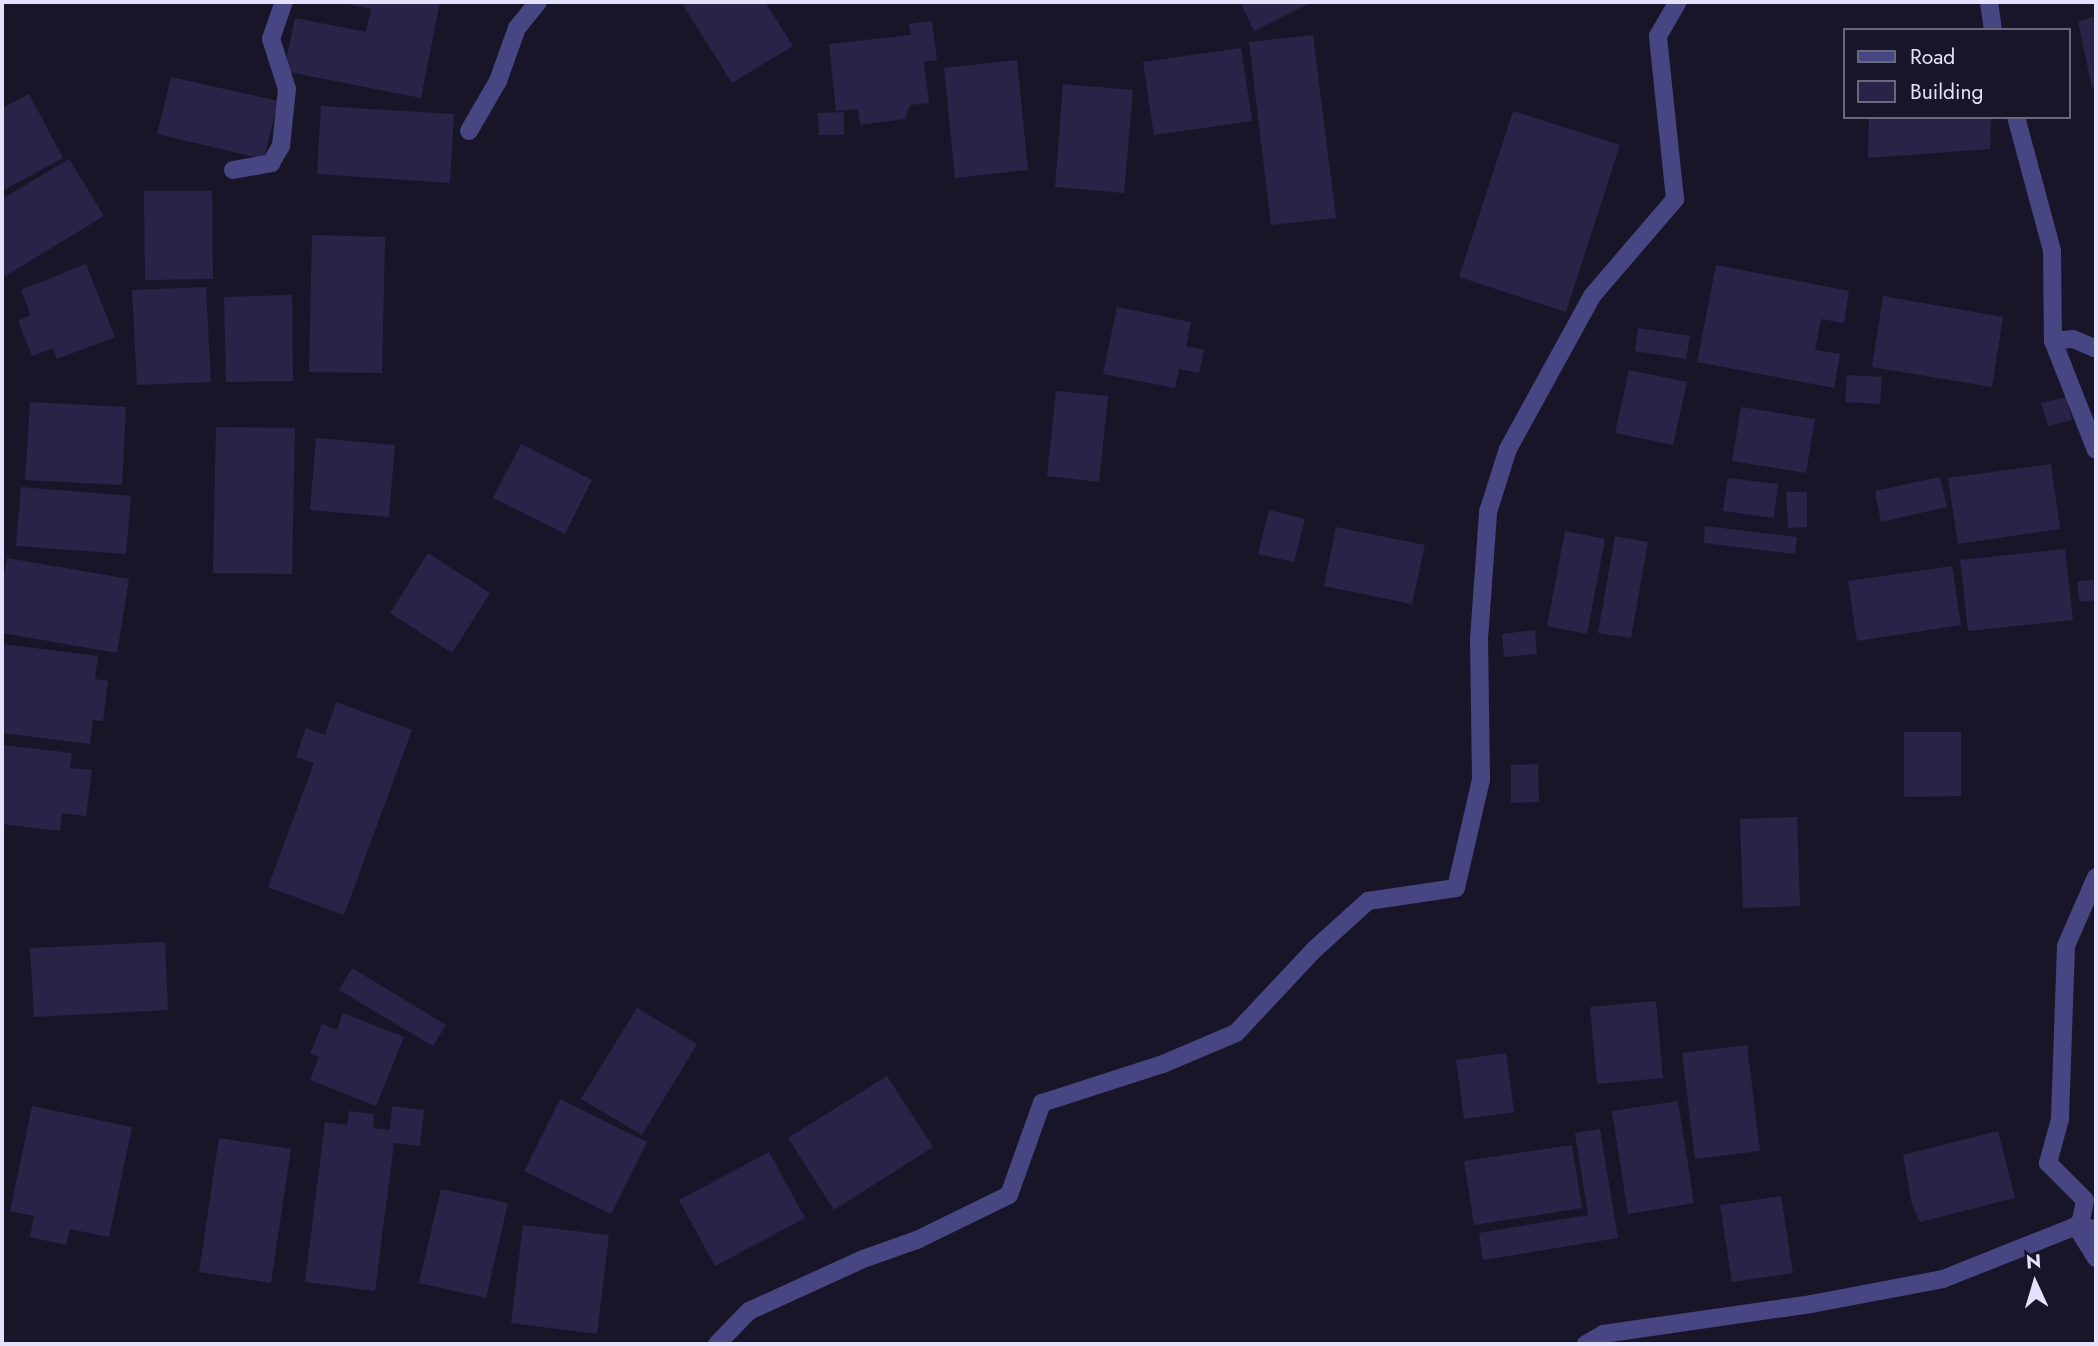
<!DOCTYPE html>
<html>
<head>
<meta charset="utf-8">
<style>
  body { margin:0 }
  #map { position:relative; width:2098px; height:1346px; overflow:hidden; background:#181529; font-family:Jost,sans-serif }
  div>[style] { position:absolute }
  .building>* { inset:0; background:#2a2348 }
  .minor>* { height:18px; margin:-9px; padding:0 9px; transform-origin:9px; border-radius:9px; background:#474682 }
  span { translate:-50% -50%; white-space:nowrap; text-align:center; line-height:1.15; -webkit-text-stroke:5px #181529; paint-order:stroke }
  .frame { position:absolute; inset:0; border:4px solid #e3e1fb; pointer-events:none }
  .legend { position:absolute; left:1843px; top:28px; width:228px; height:91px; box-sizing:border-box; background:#181529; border:2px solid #69677d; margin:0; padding:9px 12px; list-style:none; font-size:21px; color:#e3e1fb }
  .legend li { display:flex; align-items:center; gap:14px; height:35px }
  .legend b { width:35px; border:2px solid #69677d }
  .north { position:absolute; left:2000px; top:1248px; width:70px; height:70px; -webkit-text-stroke:5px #181529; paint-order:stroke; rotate:356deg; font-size:19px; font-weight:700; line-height:28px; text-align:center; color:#e3e1fb }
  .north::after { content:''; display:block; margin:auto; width:24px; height:32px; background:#e3e1fb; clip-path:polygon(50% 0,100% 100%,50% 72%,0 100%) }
</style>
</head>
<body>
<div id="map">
  <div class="building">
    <div style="clip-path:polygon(338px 2px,440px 2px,421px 98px,284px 71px,295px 18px,366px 32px,371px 9px)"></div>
    <div style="clip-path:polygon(681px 2px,765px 2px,793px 46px,732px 83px)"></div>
    <div style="clip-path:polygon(1240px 2px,1312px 2px,1254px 31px)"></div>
    <div style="clip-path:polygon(2096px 17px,2096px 87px,2092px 88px,2078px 21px)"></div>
    <div style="clip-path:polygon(932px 21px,937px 60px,924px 62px,929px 103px,910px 105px,905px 119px,860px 125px,858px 109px,836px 111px,829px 44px,911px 35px,909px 24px)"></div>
    <div style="clip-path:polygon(1313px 35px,1336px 218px,1271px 225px,1249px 42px)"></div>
    <div style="clip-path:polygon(1241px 48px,1252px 121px,1154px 135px,1143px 62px)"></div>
    <div style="clip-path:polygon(1017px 60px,1028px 170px,955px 178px,944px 68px)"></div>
    <div style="clip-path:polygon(171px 77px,278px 101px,264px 159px,157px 134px)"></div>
    <div style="clip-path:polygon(1063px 84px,1133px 90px,1124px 193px,1055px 187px)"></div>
    <div style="clip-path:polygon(29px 94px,63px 158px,2px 191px,2px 108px)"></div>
    <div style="clip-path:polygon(321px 106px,454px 114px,450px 183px,317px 174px)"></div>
    <div style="clip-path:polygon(1513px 111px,1620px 145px,1566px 312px,1459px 277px)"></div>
    <div style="clip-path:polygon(844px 112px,844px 135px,819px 135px,818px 113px)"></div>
    <div style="clip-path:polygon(1869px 117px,1991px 117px,1990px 149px,1868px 158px)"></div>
    <div style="clip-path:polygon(69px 159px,104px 216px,2px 278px,2px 199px)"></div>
    <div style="clip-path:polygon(144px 191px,212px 191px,213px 279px,145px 280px)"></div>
    <div style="clip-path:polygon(312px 235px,385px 237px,382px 373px,309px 372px)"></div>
    <div style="clip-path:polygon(86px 264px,115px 337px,57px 359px,53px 348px,32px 356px,18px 321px,31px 315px,21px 290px)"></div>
    <div style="clip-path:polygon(1716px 265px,1849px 291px,1844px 323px,1821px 319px,1815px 350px,1840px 354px,1834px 388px,1697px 362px)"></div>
    <div style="clip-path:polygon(206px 287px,211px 382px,137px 385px,132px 290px)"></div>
    <div style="clip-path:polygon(292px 295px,293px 381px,226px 382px,224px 297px)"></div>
    <div style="clip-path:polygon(1883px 296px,2003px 317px,1992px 387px,1872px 367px)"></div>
    <div style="clip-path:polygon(1117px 307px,1191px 322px,1186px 346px,1204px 350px,1199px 373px,1179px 369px,1175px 388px,1103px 374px)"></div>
    <div style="clip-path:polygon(1638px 328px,1690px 336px,1686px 359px,1635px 351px)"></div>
    <div style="clip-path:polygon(1629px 370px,1687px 382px,1673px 445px,1615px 433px)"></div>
    <div style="clip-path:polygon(1847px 375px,1882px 377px,1880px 404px,1845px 402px)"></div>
    <div style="clip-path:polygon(1056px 391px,1108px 396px,1099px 482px,1047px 476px)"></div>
    <div style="clip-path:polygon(2066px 397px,2072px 420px,2048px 426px,2041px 403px)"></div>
    <div style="clip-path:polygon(30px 402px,126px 407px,122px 485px,25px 480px)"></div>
    <div style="clip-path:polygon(1741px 407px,1815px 419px,1806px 473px,1732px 461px)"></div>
    <div style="clip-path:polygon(216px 427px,295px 428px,292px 574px,213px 573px)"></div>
    <div style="clip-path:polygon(316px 438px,395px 445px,389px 517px,310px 510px)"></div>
    <div style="clip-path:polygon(521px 444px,592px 480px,565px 534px,493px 498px)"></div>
    <div style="clip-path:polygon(2051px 464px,2060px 529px,1958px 544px,1948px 478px)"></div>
    <div style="clip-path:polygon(1940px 477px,1947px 507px,1881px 522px,1875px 491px)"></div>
    <div style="clip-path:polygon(1728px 478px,1778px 484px,1774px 518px,1723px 511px)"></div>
    <div style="clip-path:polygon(21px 487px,131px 496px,126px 554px,16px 546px)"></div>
    <div style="clip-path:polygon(1786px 492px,1807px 492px,1807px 527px,1788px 528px)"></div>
    <div style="clip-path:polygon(1269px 510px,1305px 519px,1294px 562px,1258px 554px)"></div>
    <div style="clip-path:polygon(1705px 526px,1797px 537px,1795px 554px,1704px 543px)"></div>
    <div style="clip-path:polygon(1336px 527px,1425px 545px,1412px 604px,1324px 586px)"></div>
    <div style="clip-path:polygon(1565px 531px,1605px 539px,1587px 634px,1547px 626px)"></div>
    <div style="clip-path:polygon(1615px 536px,1648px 542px,1631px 638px,1598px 633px)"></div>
    <div style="clip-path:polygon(2065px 549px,2073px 620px,1968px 631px,1960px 560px)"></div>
    <div style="clip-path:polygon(428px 553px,490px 593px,452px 653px,390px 613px)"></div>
    <div style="clip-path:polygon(7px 558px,129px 579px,117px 653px,2px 633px,2px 587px)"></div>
    <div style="clip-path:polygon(1952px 566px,1961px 625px,1857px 641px,1848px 581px)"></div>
    <div style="clip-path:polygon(2096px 579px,2096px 600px,2080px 602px,2077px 582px)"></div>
    <div style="clip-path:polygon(1535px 630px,1537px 654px,1504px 657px,1502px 634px)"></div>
    <div style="clip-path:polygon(2px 644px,98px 656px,95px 679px,108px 681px,103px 721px,93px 720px,90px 744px,2px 733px)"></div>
    <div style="clip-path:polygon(336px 702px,412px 730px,344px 915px,268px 887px,314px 763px,296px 757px,306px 728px,325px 735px)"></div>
    <div style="clip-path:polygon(1904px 732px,1961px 732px,1961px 796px,1904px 797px)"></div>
    <div style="clip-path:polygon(2px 745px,72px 753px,70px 768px,92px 770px,86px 816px,62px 813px,60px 831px,2px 824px)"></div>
    <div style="clip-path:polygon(1538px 764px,1539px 802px,1511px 803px,1511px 765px)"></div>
    <div style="clip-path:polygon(1797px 817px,1800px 906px,1743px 908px,1740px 819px)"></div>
    <div style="clip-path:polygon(165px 942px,168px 1010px,34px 1017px,30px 948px)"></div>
    <div style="clip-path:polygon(352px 968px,446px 1025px,433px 1046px,339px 990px)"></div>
    <div style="clip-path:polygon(1656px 1001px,1663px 1078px,1597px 1084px,1590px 1007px)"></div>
    <div style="clip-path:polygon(637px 1008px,697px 1044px,642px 1135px,581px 1099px)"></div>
    <div style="clip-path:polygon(343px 1013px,404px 1037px,376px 1106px,310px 1080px,319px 1057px,310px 1054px,322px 1024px,337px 1030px)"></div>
    <div style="clip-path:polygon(1747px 1045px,1760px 1151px,1695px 1159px,1682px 1053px)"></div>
    <div style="clip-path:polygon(1506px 1053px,1514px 1112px,1464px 1119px,1456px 1060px)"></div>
    <div style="clip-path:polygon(887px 1076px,933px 1147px,834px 1210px,788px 1138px)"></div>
    <div style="clip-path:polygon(560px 1099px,647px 1142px,611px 1214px,524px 1171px)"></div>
    <div style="clip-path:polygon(1678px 1101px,1694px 1203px,1628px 1214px,1612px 1111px)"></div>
    <div style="clip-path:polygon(32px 1106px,132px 1127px,109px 1237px,70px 1229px,66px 1245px,30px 1237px,34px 1216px,10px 1211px)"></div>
    <div style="clip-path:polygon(392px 1106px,424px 1110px,420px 1146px,394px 1143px,375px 1291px,305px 1282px,325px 1122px,347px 1125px,349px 1111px,374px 1114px,373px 1128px,390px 1130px)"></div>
    <div style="clip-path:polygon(1600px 1129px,1618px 1238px,1483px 1260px,1479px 1233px,1588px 1215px,1575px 1133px)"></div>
    <div style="clip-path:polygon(1998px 1131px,2015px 1198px,1920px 1222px,1912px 1205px,1903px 1155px)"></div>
    <div style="clip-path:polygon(219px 1138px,291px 1149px,271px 1283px,199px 1272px)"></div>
    <div style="clip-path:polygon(1572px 1145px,1582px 1208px,1474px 1225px,1464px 1161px)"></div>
    <div style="clip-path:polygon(769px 1152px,805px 1218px,715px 1266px,679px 1200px)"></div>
    <div style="clip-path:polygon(441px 1189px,508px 1203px,486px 1298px,419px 1283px)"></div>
    <div style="clip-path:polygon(1781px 1196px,1793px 1273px,1732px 1282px,1720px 1205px)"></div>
    <div style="clip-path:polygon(523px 1225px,609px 1235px,597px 1334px,511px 1323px)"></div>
  </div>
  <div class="minor">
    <div style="left:1989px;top:2px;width:28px;rotate:82deg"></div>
    <div style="left:2016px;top:117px;width:138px;rotate:74.9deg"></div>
    <div style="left:2052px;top:250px;width:91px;rotate:89.4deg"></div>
    <div style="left:2053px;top:341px;width:117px;rotate:68.5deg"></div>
    <div style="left:469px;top:131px;width:58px;rotate:-59.9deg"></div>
    <div style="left:498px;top:81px;width:56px;rotate:-70.3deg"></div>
    <div style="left:517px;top:28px;width:33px;rotate:-51deg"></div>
    <div style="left:233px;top:170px;width:39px;rotate:-10deg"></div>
    <div style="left:271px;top:163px;width:20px;rotate:-60deg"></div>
    <div style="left:281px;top:146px;width:57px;rotate:-84deg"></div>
    <div style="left:287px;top:89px;width:52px;rotate:-107.7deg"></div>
    <div style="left:271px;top:39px;width:39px;rotate:-71deg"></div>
    <div style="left:2053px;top:341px;width:20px;rotate:-6deg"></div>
    <div style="left:2073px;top:339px;width:25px;rotate:23deg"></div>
    <div style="left:2096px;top:877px;width:75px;rotate:113.5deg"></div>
    <div style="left:2066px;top:946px;width:173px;rotate:92deg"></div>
    <div style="left:2060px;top:1119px;width:46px;rotate:105.3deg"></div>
    <div style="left:2048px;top:1163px;width:52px;rotate:45deg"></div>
    <div style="left:2085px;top:1200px;width:21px;rotate:101deg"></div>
    <div style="left:2081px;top:1221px;width:7px;rotate:135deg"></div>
    <div style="left:2076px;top:1226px;width:38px;rotate:58deg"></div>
    <div style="left:717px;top:1344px;width:46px;rotate:-45.9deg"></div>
    <div style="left:749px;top:1311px;width:125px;rotate:-24.5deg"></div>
    <div style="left:863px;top:1259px;width:57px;rotate:-19.4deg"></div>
    <div style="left:917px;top:1240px;width:102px;rotate:-26.1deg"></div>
    <div style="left:1009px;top:1195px;width:98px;rotate:-70.3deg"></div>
    <div style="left:1042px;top:1103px;width:127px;rotate:-17.9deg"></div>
    <div style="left:1163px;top:1064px;width:79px;rotate:-23deg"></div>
    <div style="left:1236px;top:1033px;width:115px;rotate:-46.8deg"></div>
    <div style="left:1315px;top:949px;width:72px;rotate:-42.2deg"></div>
    <div style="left:1368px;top:901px;width:89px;rotate:-8.4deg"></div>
    <div style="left:1456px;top:888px;width:111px;rotate:-77deg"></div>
    <div style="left:1481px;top:780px;width:141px;rotate:-90.8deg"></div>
    <div style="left:1479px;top:639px;width:127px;rotate:-85.9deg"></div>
    <div style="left:1488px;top:512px;width:66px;rotate:-72.4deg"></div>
    <div style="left:1508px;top:449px;width:175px;rotate:-61.2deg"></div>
    <div style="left:1592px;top:296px;width:128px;rotate:-49.4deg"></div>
    <div style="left:1675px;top:199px;width:164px;rotate:-96deg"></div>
    <div style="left:1658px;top:36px;width:39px;rotate:-60deg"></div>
    <div style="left:1586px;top:1344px;width:20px;rotate:-30deg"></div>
    <div style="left:1603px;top:1334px;width:210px;rotate:-8.2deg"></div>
    <div style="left:1811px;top:1304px;width:134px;rotate:-10.7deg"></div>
    <div style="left:1943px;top:1279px;width:143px;rotate:-21.7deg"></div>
    <div style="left:2076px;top:1226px;width:20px;rotate:9deg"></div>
  </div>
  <div class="frame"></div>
  <ul class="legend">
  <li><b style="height:9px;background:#474682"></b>Road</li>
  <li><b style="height:19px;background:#2a2348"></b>Building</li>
  </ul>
  <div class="north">N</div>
</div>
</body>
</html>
